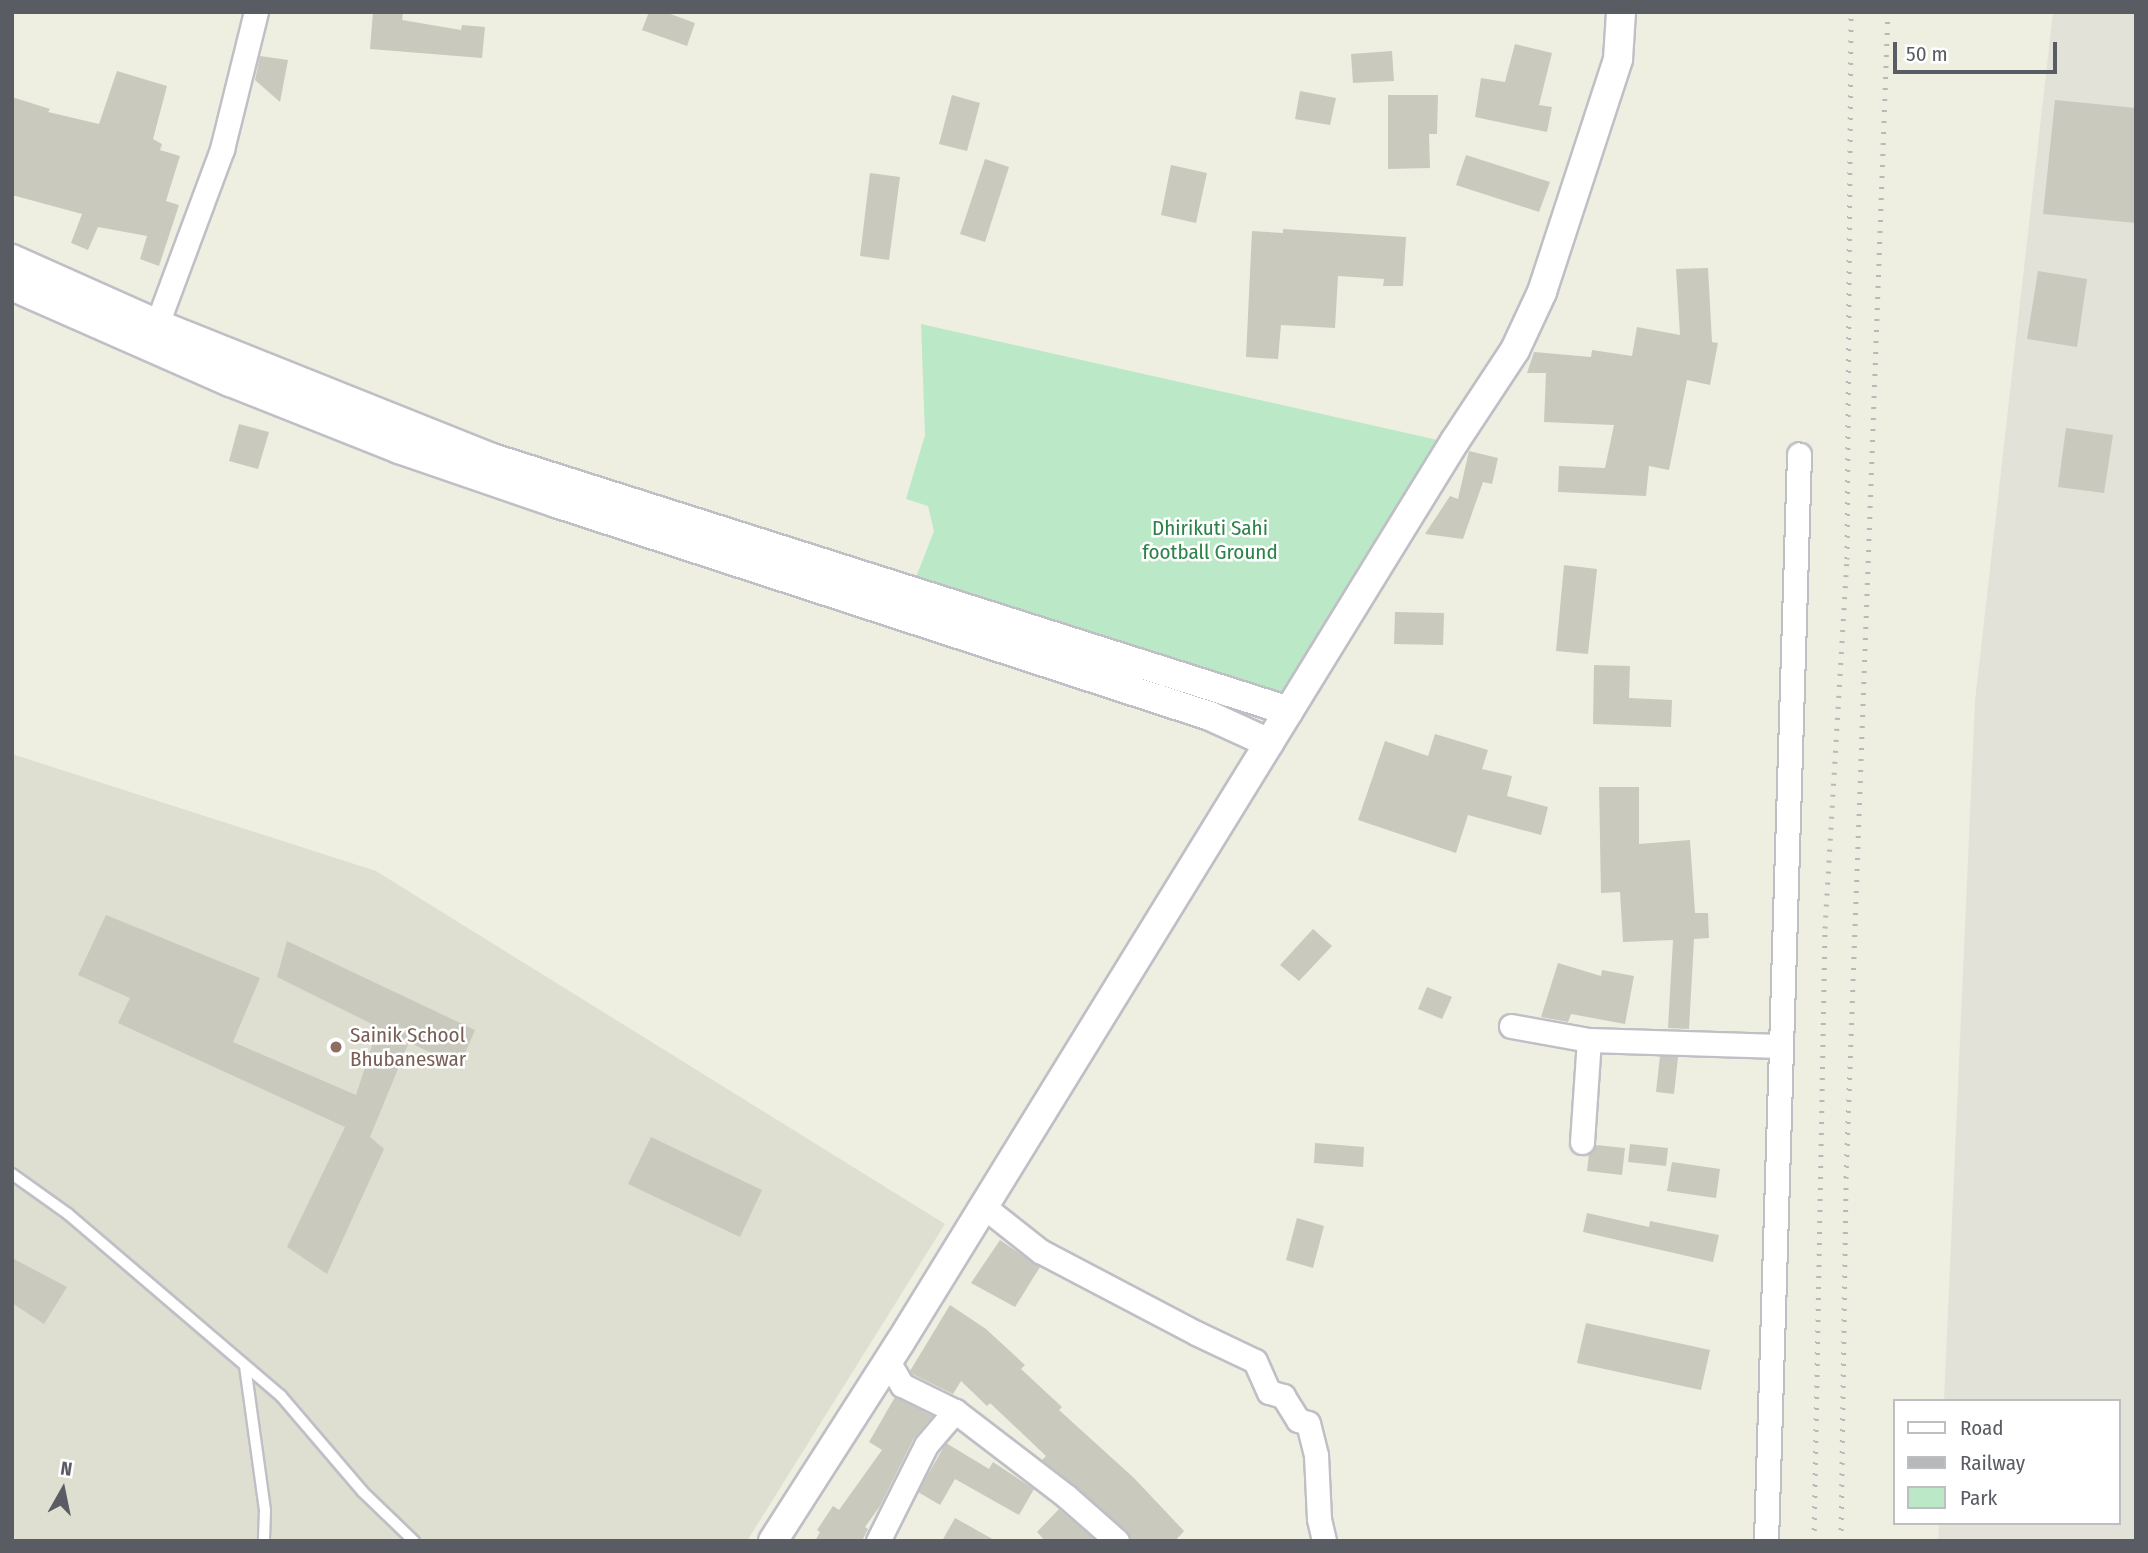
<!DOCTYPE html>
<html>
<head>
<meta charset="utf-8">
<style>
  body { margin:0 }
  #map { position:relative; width:2148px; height:1553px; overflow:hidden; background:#eeefe1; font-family:"Fira Sans Condensed",sans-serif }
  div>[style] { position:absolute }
  .industrial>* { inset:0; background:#e2e2d9 }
  .education>* { inset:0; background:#dedfd0 }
  .green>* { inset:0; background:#bbe9c8 }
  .building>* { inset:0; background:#c9c9be }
  .roads { filter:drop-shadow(2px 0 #bfbfc6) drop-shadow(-2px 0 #bfbfc6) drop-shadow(0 2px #bfbfc6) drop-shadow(0 -2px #bfbfc6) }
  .service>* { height:10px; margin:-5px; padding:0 5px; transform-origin:5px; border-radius:5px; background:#fff }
  .minor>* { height:23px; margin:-11.5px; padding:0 11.5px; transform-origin:11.5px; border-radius:11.5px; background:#fff }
  .tertiary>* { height:28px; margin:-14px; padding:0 14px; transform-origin:14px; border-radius:14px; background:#fff }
  .rail>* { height:5px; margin-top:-2.5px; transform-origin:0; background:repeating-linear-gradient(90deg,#b7b8b8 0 2px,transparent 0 11px) }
  .dots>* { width:19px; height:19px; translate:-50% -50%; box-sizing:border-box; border:4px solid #fff; border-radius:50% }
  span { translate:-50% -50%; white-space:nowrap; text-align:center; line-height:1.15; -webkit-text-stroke:5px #fff; paint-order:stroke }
  .park-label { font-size:21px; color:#2c8249 }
  .education-label { font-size:21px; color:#785e54 }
  .left { translate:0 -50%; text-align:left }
  .frame { position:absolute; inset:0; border:14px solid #5a5c64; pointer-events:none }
  .legend { position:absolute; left:1893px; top:1399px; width:228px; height:126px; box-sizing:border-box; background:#fff; border:2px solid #bdbec1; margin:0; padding:9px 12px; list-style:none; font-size:21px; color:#5a5c64 }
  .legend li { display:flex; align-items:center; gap:14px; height:35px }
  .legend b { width:35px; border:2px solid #bdbec1 }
  .north { position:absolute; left:28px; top:1455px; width:70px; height:70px; -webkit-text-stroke:5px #fff; paint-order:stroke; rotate:9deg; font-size:19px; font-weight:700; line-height:28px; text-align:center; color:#5a5c64 }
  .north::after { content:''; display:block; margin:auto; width:24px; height:32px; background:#5a5c64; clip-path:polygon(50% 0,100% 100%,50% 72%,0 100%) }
  .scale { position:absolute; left:1893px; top:42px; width:164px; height:32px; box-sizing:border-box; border:4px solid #5a5c64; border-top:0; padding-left:9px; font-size:21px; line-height:24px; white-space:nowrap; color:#5a5c64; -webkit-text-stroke:5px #fff; paint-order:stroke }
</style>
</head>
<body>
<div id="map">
  <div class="industrial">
    <div style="clip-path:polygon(2053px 12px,2136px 12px,2136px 1541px,1938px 1541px,1939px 1523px,2118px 1523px,2118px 1401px,1944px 1401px,1975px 701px)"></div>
  </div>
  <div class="education">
    <div style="clip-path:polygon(12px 754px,376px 871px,945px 1224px,747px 1541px,12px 1541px)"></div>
  </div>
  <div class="green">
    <div style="clip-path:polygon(921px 324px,1451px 443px,1274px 717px,911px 590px,934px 531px,928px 506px,906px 499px,925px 435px)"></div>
  </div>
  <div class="building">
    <div style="clip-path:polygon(373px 12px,403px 12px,402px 20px,461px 30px,462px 25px,485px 27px,482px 58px,370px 49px)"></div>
    <div style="clip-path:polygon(649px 12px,665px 12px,695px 23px,687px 46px,642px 30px)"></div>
    <div style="clip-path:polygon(1515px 44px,1552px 53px,1539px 105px,1552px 107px,1547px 132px,1475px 117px,1481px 78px,1505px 82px)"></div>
    <div style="clip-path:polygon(1392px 51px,1394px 81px,1353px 83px,1351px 54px)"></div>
    <div style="clip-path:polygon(260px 56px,288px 60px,280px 102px,255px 80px)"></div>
    <div style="clip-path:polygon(117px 71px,167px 86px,153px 139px,162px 144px,160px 150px,180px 156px,166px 201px,179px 205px,159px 266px,140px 259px,147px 236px,98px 227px,88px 250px,71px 243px,82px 214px,12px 195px,12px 97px,50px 109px,48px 112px,99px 124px)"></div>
    <div style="clip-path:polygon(1300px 91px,1336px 98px,1330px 125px,1295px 119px)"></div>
    <div style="clip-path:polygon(952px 95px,980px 103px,967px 151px,939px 144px)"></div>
    <div style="clip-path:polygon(1388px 95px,1438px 95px,1437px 134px,1429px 134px,1430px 168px,1388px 169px)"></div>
    <div style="clip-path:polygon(2055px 100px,2136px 108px,2136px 223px,2043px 214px)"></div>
    <div style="clip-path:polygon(1466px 155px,1550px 182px,1539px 212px,1456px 185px)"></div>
    <div style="clip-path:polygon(985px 159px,1009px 167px,985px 242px,960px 234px)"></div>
    <div style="clip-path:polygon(1171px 165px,1207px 173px,1196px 223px,1161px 215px)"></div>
    <div style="clip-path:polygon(870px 173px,900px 177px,889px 260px,860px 256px)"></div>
    <div style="clip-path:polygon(1283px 229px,1406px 237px,1403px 286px,1383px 286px,1384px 279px,1338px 276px,1335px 328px,1281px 325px,1278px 359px,1246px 357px,1252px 231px,1283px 233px)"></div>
    <div style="clip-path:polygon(1708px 268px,1712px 342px,1718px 343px,1710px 385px,1687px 380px,1669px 470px,1649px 466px,1646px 496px,1558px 492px,1559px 466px,1605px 468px,1614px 425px,1544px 422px,1546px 373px,1527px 373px,1534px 352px,1591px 357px,1592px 350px,1632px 356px,1637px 327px,1680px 335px,1676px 269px)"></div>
    <div style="clip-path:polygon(2038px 271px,2087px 279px,2077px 347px,2027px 339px)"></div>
    <div style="clip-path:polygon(239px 424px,269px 432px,258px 469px,229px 461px)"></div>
    <div style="clip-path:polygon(2066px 428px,2113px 435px,2104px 493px,2058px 487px)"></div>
    <div style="clip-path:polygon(1469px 451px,1498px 458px,1492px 484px,1483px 482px,1463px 539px,1425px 534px,1450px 496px,1458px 499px)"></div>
    <div style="clip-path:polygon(1564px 565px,1597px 569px,1588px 654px,1556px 651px)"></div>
    <div style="clip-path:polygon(1395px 612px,1444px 613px,1443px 645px,1394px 644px)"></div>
    <div style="clip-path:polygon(1594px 665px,1630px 666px,1629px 698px,1672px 700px,1671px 727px,1593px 724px)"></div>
    <div style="clip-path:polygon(1435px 734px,1488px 750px,1482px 769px,1512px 776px,1507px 796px,1548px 807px,1541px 835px,1468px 815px,1456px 853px,1358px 820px,1385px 741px,1428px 756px)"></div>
    <div style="clip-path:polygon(1599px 787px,1639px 787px,1639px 844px,1690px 840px,1695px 913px,1708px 913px,1709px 938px,1694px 939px,1689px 1029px,1668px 1028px,1673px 940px,1623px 942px,1620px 892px,1601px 893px)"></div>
    <div style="clip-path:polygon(106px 915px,260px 978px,233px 1042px,356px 1095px,378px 1027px,277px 977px,287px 941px,475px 1030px,459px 1067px,409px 1042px,370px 1137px,384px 1149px,327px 1274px,287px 1247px,345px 1127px,118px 1023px,130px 998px,78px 975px)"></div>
    <div style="clip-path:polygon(1313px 929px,1332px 946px,1299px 981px,1280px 965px)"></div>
    <div style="clip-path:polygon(1558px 963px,1601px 976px,1602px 970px,1634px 976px,1625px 1024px,1571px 1014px,1568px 1022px,1541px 1017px)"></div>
    <div style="clip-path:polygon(1427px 987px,1452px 997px,1442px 1019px,1418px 1009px)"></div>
    <div style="clip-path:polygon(1660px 1056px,1678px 1057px,1674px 1094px,1656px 1092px)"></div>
    <div style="clip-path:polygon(651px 1137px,762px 1190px,740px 1237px,628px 1184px)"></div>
    <div style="clip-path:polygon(1315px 1143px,1364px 1147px,1363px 1167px,1314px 1163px)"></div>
    <div style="clip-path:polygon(1630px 1144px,1668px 1148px,1666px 1166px,1628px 1162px)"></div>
    <div style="clip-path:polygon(1596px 1145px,1625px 1148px,1622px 1175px,1587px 1171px,1589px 1154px)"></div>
    <div style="clip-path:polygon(1672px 1162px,1720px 1169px,1716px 1198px,1667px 1191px)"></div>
    <div style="clip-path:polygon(1587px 1213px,1649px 1227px,1650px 1221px,1719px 1235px,1713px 1262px,1583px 1232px)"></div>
    <div style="clip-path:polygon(1297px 1218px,1324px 1226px,1313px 1268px,1286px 1260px)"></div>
    <div style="clip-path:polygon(1000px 1240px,1040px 1267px,1015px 1307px,971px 1283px)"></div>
    <div style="clip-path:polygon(12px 1258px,67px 1287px,44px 1324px,12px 1303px)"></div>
    <div style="clip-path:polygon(950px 1305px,986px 1329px,1025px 1365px,1021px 1369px,1062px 1407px,1059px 1410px,1134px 1478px,1184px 1531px,1175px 1541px,1131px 1541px,1126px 1530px,1042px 1460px,1046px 1456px,990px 1403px,987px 1406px,961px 1381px,953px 1394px,912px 1374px,910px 1371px)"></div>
    <div style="clip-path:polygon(1586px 1323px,1710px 1350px,1701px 1390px,1577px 1363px)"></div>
    <div style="clip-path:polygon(895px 1397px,933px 1416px,914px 1438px,880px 1506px,865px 1527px,868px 1529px,862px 1541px,815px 1541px,820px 1532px,817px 1530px,833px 1506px,839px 1510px,882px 1450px,869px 1442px)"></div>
    <div style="clip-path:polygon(946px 1443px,989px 1469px,993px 1462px,1034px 1489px,1019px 1515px,955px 1479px,940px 1505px,918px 1492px)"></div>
    <div style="clip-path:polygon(1059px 1509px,1096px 1541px,1045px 1541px,1037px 1532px)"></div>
    <div style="clip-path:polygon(955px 1518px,996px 1541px,942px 1541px)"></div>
  </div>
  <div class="roads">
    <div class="service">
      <div style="left:12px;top:1174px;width:69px;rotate:35.5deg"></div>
      <div style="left:68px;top:1214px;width:280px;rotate:40.5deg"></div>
      <div style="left:281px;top:1396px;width:126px;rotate:49.5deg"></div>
      <div style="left:363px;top:1492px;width:71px;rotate:43.9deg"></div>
      <div style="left:245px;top:1366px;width:145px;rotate:82.1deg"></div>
      <div style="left:265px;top:1510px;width:31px;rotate:92deg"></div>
    </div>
    <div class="minor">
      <div style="left:157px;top:324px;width:187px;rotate:-69.6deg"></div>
      <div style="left:222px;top:149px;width:141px;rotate:-76.1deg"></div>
      <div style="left:1511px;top:1026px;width:79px;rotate:10.2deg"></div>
      <div style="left:1589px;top:1040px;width:191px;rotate:1.8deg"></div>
      <div style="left:1582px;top:1142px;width:102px;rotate:-86.1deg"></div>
      <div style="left:983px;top:1206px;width:73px;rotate:38.3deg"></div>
      <div style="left:1040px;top:1251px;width:176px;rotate:27.7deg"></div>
      <div style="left:1196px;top:1333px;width:65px;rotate:25.4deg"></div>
      <div style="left:1255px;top:1361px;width:34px;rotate:66deg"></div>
      <div style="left:1269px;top:1392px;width:15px;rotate:16deg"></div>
      <div style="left:1283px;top:1396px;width:28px;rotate:58deg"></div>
      <div style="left:1298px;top:1420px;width:10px;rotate:17deg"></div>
      <div style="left:1308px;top:1423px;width:33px;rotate:76deg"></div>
      <div style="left:1316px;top:1455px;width:64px;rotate:87.3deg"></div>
      <div style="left:1319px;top:1519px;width:23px;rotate:77deg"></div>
      <div style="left:888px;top:1361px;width:28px;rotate:60deg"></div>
      <div style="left:902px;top:1385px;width:59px;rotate:26.1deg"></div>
      <div style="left:955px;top:1411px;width:140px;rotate:37.4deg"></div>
      <div style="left:1066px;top:1496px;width:68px;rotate:41.4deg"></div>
      <div style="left:878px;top:1541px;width:107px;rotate:-63.4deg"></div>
      <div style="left:926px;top:1445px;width:45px;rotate:-49.5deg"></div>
      <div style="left:1766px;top:1541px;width:1087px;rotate:-88.26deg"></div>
    </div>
    <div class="tertiary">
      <div style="left:12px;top:259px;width:159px;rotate:24.1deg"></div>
      <div style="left:157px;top:324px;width:361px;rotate:21.8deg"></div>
      <div style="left:492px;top:458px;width:836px;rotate:17.61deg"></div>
      <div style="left:12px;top:286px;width:238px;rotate:23.8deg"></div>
      <div style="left:230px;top:382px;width:182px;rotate:21.6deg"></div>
      <div style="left:399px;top:449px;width:166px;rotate:19deg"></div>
      <div style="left:556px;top:503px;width:688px;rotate:18.04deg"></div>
      <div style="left:1210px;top:716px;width:65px;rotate:24.6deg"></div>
      <div style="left:773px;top:1541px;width:237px;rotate:-57.4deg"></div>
      <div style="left:901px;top:1341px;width:1057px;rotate:-58.39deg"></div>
      <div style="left:1455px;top:441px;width:109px;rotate:-56.6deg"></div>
      <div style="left:1515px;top:350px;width:64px;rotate:-65deg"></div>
      <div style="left:1542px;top:292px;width:245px;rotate:-71.9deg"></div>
      <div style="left:1618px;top:59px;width:47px;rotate:-86.3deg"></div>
    </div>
  </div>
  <div class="rail">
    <div style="left:1814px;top:1541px;width:613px;rotate:-88.97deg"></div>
    <div style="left:1825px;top:928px;width:370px;rotate:-86.6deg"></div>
    <div style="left:1847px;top:559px;width:547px;rotate:-89.58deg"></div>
    <div style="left:1841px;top:1541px;width:363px;rotate:-89.2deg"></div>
    <div style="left:1846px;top:1178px;width:1167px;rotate:-87.94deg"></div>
  </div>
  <div class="dots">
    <div style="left:336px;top:1047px;background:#8d6e63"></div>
  </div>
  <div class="park-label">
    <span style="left:1210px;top:540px">Dhirikuti Sahi<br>football Ground</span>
  </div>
  <div class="education-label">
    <span class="left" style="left:350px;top:1047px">Sainik School<br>Bhubaneswar</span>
  </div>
  <div class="frame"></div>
  <ul class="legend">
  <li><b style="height:9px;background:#fff"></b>Road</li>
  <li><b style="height:9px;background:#b7b8b8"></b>Railway</li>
  <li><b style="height:19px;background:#bbe9c8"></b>Park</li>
  </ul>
  <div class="north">N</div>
  <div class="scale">50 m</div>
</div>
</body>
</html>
